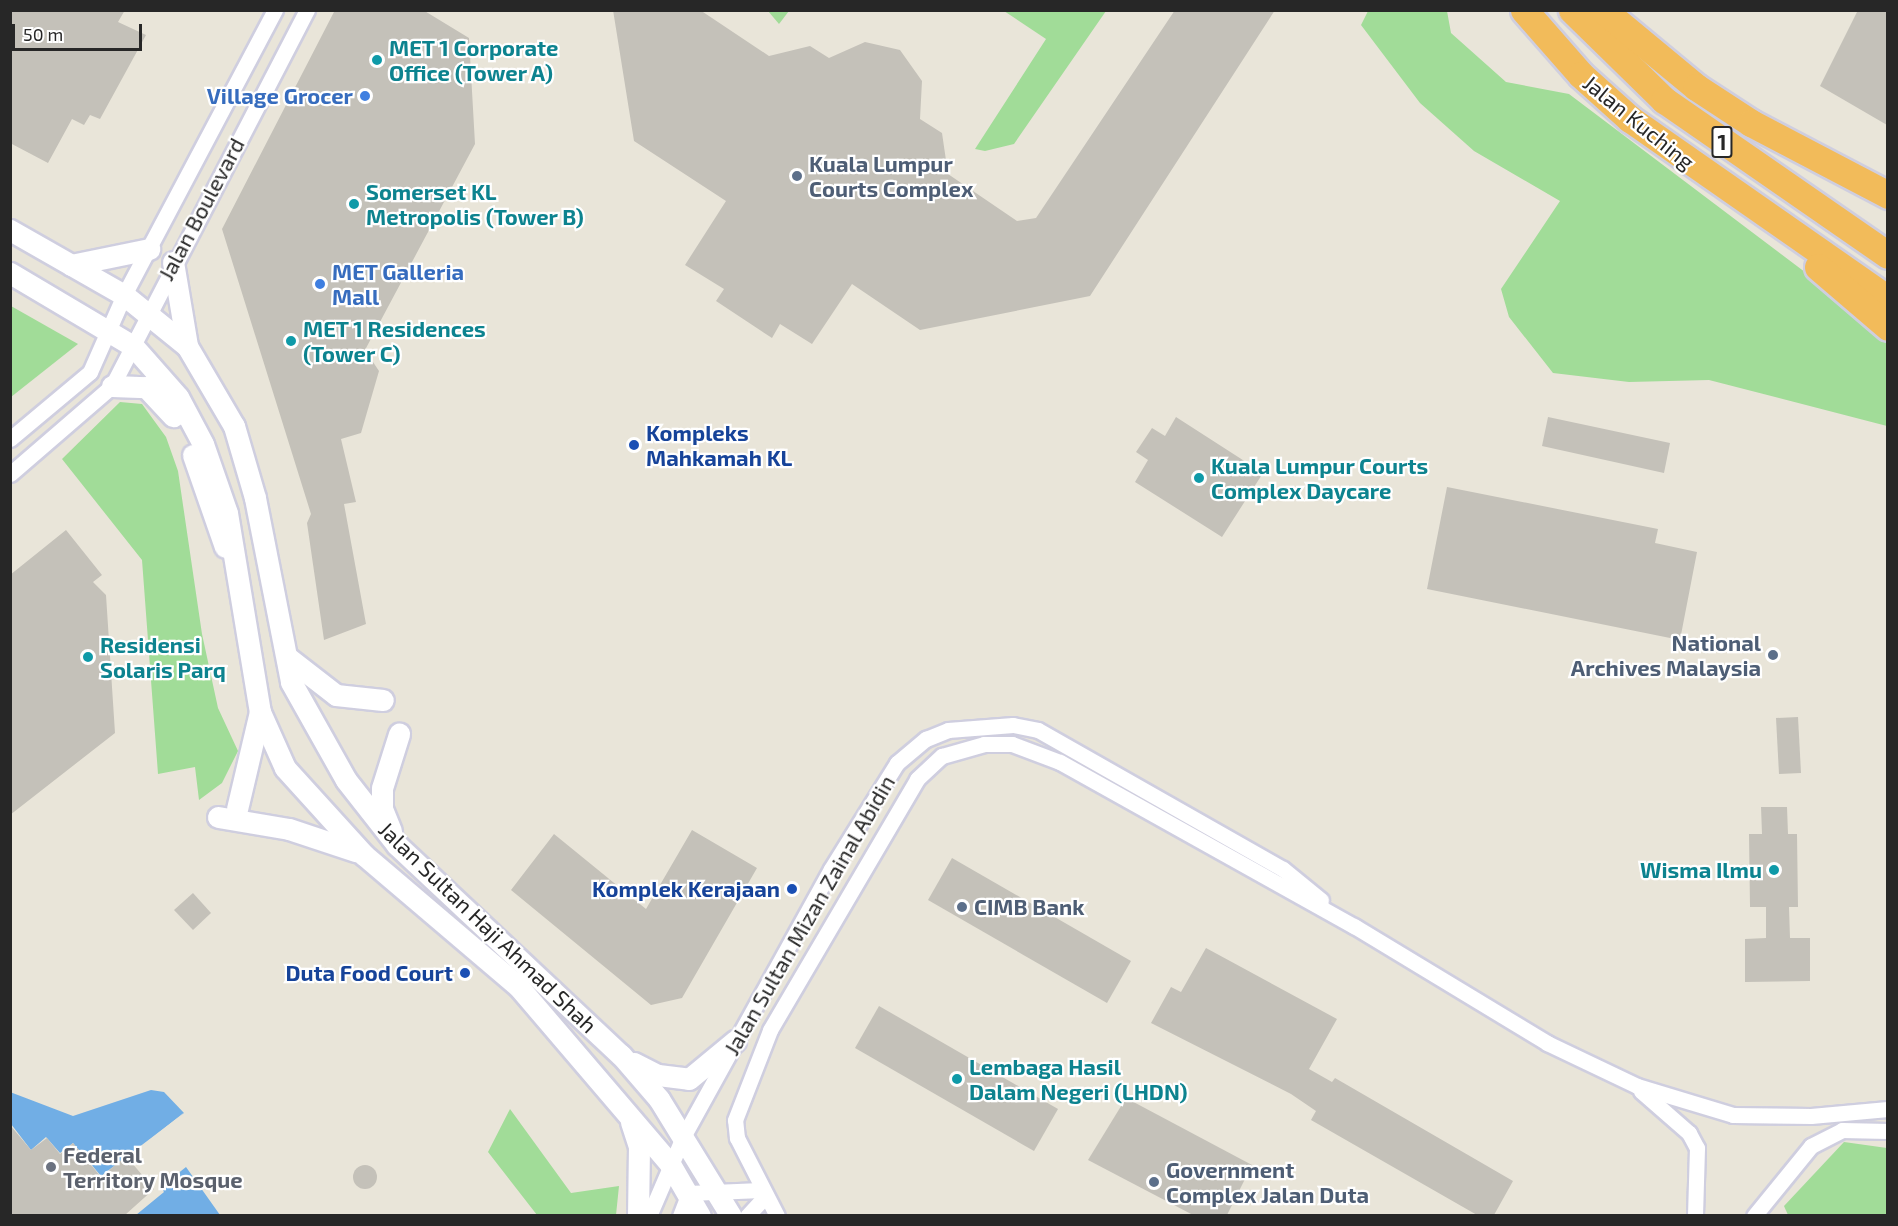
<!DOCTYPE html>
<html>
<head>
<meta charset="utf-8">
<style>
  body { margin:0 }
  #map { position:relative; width:1898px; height:1226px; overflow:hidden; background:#e9e5d9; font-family:"Exo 2",sans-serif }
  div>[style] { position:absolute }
  .green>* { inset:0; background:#a1dc98 }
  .water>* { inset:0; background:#71aee5 }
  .pier>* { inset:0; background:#e9e5d9 }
  .building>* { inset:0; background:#c4c1b9 }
  .round { border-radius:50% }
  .roads { filter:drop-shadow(2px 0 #cfcedf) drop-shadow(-2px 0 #cfcedf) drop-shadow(0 2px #cfcedf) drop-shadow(0 -2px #cfcedf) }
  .street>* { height:15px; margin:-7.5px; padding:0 7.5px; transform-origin:7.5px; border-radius:7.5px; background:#fff }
  .secondary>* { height:21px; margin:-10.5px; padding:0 10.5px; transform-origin:10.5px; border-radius:10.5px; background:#fff }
  .highway>* { height:27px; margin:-13.5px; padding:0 13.5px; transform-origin:13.5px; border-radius:13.5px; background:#f2bb5a }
  .dots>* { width:16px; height:16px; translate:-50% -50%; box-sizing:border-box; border:3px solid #fff; border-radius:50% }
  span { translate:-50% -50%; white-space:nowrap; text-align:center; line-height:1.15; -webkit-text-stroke:4.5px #fff; paint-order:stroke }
  .shield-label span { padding:2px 4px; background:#fff; border:2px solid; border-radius:4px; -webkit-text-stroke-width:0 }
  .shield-label { font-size:21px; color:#272727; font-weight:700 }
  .culture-label { font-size:22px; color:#0d838f; font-weight:700 }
  .left { translate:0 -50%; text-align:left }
  .right { translate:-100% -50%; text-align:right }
  .shop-label { font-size:22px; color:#366cbe; font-weight:700 }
  .street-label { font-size:22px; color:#272727 }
  .service-label { font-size:22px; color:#4e5e75; font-weight:700 }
  .transit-label { font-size:22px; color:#164399; font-weight:700 }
  .worship-label { font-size:22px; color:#5b616d; font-weight:700 }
  .frame { position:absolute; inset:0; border:12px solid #272727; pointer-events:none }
  .scale { position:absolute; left:12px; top:24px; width:130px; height:27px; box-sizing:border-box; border:3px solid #272727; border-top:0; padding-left:8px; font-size:18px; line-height:21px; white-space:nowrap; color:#272727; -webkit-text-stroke:4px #fff; paint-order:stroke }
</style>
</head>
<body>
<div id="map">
  <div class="green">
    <div style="clip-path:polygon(768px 11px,768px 10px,789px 11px,779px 24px)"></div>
    <div style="clip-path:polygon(1004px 11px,1106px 11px,1014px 144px,985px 151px,975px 149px,1046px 39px)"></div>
    <div style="clip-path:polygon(1368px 11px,1447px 11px,1451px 33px,1506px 82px,1569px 94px,1887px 334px,1887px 426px,1709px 380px,1629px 382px,1553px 373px,1509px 317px,1501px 289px,1560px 201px,1474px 151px,1420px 103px,1361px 25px)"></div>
    <div style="clip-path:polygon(11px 306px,78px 344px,11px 397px)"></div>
    <div style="clip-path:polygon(120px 402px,142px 404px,166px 437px,178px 471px,202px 634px,218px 708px,238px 751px,222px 783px,199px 800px,195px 767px,158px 774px,142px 560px,62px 459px)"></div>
    <div style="clip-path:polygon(510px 1109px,571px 1193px,619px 1186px,616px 1215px,537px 1215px,488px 1152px)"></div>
    <div style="clip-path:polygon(1844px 1142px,1887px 1148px,1887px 1215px,1788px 1215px,1784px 1206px)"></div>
  </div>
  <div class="water">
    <div style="clip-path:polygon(151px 1090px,164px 1092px,184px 1113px,101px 1176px,73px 1143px,60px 1153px,46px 1137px,31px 1150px,11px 1124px,10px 1092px,73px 1116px)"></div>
    <div style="clip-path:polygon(186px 1167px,220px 1215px,136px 1215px,164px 1192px,161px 1187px)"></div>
  </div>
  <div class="pier">
    <div style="clip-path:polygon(186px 1111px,136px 1156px,128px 1157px)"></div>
  </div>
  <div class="building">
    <div style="clip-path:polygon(10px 10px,125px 10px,118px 22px,146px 35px,100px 119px,90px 115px,84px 125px,72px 119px,48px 163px,10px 143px)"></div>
    <div style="clip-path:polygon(335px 10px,423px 10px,469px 38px,475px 144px,365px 350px,379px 371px,361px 433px,341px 439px,356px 502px,344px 504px,366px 624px,324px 640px,307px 523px,311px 514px,222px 229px)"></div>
    <div style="clip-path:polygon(613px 10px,700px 10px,769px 56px,810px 46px,829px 58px,865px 42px,900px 50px,922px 81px,920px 119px,942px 133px,948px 174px,1017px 221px,1036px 218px,1175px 10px,1275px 10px,1090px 296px,920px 330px,852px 284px,812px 344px,780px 324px,772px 338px,716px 301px,724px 289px,685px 265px,726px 201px,634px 141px)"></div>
    <div style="clip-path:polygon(1858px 10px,1887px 10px,1887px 125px,1820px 86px)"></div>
    <div style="clip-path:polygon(1176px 417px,1263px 473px,1222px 537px,1135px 482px,1148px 460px,1136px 452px,1152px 428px,1165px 436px)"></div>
    <div style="clip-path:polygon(1548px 417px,1670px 443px,1664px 473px,1542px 446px)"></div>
    <div style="clip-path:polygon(1447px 487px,1658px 529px,1655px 543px,1697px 552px,1680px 640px,1427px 589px)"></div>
    <div style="clip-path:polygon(66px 530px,102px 575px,93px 582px,106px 595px,115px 733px,10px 815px,10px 575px)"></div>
    <div style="clip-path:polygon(1798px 717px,1801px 773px,1779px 774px,1776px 718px)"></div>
    <div style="clip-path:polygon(1761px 807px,1787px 807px,1788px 834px,1797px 834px,1798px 907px,1789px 907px,1790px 938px,1810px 938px,1810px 981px,1745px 982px,1745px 939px,1766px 938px,1766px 907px,1750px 907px,1749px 834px,1762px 834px)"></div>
    <div style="clip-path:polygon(692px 830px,757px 868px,682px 998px,651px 1005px,511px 890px,554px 834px,646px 909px)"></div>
    <div style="clip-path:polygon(952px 858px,1131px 961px,1107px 1003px,928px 900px)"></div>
    <div style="clip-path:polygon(193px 893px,211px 913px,193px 930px,174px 910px)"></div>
    <div style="clip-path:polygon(1206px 948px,1337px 1019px,1309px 1069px,1332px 1082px,1335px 1078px,1513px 1181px,1494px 1215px,1477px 1215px,1311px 1120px,1316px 1111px,1291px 1094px,1151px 1023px,1171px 987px,1181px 992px)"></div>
    <div style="clip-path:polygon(879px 1006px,1058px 1109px,1034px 1151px,855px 1048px)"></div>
    <div style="clip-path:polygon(1126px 1098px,1252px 1165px,1227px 1215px,1193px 1215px,1088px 1160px)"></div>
    <div style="clip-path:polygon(10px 1125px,31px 1150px,47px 1138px,60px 1154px,73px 1143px,101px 1177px,126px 1156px,154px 1189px,125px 1215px,10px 1215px)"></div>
    <div class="round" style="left:353px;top:1165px;width:24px;height:24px"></div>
  </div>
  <div class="roads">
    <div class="street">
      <div style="left:10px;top:439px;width:104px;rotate:-39.9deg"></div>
      <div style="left:90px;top:372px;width:84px;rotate:-66.2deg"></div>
      <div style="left:124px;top:295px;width:323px;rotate:-62.1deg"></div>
      <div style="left:10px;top:474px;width:135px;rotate:-40.8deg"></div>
      <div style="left:112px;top:386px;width:424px;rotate:-62.6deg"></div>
      <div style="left:1641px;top:1091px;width:64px;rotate:41.2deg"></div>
      <div style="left:1689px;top:1133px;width:17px;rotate:62deg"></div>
      <div style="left:1697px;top:1148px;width:68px;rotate:91.7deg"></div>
      <div style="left:649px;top:1216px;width:86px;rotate:-66.7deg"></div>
      <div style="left:683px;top:1137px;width:306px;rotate:-61.1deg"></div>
      <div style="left:831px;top:869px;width:125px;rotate:-58.1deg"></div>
      <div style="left:897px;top:763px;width:38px;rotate:-40deg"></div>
      <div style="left:926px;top:739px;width:24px;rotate:-22deg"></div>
      <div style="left:948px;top:730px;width:65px;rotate:-4.4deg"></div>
      <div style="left:1013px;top:725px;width:25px;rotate:11deg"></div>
      <div style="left:1038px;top:730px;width:282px;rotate:29.6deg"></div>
      <div style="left:1283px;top:869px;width:49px;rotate:39.2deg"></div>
      <div style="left:680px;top:1216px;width:25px;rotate:-69deg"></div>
      <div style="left:689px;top:1193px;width:72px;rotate:-2.4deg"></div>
      <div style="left:747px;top:1216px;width:25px;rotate:-47deg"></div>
      <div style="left:777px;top:1216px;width:88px;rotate:-117.1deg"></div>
      <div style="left:737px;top:1138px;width:18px;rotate:-96deg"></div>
      <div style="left:735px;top:1120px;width:97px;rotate:-68.7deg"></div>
      <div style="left:770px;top:1030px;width:291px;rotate:-59.6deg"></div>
      <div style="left:917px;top:779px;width:34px;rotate:-43deg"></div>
      <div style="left:942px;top:756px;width:44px;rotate:-15.9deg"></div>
      <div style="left:984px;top:744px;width:28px"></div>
      <div style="left:1012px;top:744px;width:51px;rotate:20.6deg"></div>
      <div style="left:1060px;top:762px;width:337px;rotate:29.2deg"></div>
      <div style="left:1354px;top:926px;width:226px;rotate:31.2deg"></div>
      <div style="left:1547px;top:1043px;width:100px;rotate:25.5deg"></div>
      <div style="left:1637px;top:1086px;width:100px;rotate:16.8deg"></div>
      <div style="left:1733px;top:1115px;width:78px;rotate:0.7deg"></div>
      <div style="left:1811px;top:1116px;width:77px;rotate:-5.2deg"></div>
      <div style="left:1754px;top:1216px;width:90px;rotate:-50.8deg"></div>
      <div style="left:1811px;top:1146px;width:35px;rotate:-27deg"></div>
      <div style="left:1842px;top:1130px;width:46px;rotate:1.2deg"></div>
    </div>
    <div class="secondary">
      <div style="left:10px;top:230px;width:131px;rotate:29.7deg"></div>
      <div style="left:124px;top:295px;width:81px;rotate:39deg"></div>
      <div style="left:187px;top:346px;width:93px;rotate:59.6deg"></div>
      <div style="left:234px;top:426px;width:75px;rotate:73.7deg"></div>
      <div style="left:255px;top:498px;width:187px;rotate:78.9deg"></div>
      <div style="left:291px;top:682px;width:112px;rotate:60.7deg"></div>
      <div style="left:346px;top:780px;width:83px;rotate:51.9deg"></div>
      <div style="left:397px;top:845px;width:307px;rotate:43.2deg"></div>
      <div style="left:621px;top:1055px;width:58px;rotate:49.2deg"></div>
      <div style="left:659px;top:1099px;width:137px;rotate:58.4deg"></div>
      <div style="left:173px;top:262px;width:85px;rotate:80.5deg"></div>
      <div style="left:71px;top:265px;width:80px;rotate:-11.6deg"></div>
      <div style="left:10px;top:273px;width:143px;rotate:30.7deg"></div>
      <div style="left:133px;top:346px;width:68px;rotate:48.6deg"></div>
      <div style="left:178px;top:397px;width:53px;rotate:62deg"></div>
      <div style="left:203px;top:444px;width:73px;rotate:70.8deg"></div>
      <div style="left:227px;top:513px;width:202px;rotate:80.6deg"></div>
      <div style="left:260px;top:712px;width:61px;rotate:65.9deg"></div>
      <div style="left:285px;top:768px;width:118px;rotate:47.8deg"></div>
      <div style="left:364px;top:855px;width:202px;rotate:40.4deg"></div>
      <div style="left:518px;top:986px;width:234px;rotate:49.5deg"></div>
      <div style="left:670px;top:1164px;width:60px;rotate:60deg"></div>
      <div style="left:112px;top:386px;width:34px;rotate:2deg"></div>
      <div style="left:146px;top:387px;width:40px;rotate:47deg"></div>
      <div style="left:193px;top:455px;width:97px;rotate:70.8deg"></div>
      <div style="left:287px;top:657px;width:62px;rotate:37.8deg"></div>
      <div style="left:336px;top:695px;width:47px;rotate:6.1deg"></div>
      <div style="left:237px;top:809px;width:100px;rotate:-76.7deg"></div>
      <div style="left:218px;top:817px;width:72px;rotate:9.6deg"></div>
      <div style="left:289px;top:829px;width:70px;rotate:18.4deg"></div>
      <div style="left:391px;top:831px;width:24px;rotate:-112deg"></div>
      <div style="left:382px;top:809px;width:21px;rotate:-90deg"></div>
      <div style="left:382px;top:788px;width:57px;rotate:-72.5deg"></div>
      <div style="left:634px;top:1063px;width:27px;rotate:27deg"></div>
      <div style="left:658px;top:1075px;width:31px;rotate:7deg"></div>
      <div style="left:689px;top:1079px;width:60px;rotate:-39.6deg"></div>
      <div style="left:631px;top:1122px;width:25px;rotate:72deg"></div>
      <div style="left:639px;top:1146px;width:70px;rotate:90.8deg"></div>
    </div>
    <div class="highway">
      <div style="left:1524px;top:10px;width:86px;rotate:48.8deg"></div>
      <div style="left:1581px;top:75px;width:66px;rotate:41.9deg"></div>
      <div style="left:1630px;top:119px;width:315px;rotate:34.9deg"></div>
      <div style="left:1572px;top:10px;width:129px;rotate:44.4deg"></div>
      <div style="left:1664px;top:100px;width:272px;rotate:34.7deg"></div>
      <div style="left:1603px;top:10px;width:121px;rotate:39.6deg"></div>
      <div style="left:1696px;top:87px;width:66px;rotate:33.2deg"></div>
      <div style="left:1751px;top:123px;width:155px;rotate:27.7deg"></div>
      <div style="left:1818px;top:267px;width:92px;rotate:40.6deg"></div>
    </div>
  </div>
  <div class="dots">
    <div style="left:377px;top:60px;background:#0f9aa8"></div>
    <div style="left:365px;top:96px;background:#3f7fe0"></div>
    <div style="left:797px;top:176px;background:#5c6f8a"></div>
    <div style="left:354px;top:204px;background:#0f9aa8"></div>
    <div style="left:320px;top:284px;background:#3f7fe0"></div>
    <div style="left:291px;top:341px;background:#0f9aa8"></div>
    <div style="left:634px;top:445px;background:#1a4fb4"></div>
    <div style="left:1199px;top:478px;background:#0f9aa8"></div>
    <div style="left:1773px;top:655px;background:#5c6f8a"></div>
    <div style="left:88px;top:657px;background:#0f9aa8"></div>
    <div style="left:1774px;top:870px;background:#0f9aa8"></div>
    <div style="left:792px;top:889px;background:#1a4fb4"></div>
    <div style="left:962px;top:907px;background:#5c6f8a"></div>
    <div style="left:465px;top:973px;background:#1a4fb4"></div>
    <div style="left:957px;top:1079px;background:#0f9aa8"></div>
    <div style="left:51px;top:1167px;background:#6b7280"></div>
    <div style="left:1154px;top:1182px;background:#5c6f8a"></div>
  </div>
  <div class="shield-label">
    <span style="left:1722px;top:142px">1</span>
  </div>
  <div class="culture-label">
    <span class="left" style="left:389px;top:60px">MET 1 Corporate<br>Office (Tower A)</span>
    <span class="left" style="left:366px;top:204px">Somerset KL<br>Metropolis (Tower B)</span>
    <span class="left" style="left:303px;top:341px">MET 1 Residences<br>(Tower C)</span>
    <span class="left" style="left:1211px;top:478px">Kuala Lumpur Courts<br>Complex Daycare</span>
    <span class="left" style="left:100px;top:657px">Residensi<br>Solaris Parq</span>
    <span class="right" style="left:1762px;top:870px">Wisma Ilmu</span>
    <span class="left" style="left:969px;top:1079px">Lembaga Hasil<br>Dalam Negeri (LHDN)</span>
  </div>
  <div class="shop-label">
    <span class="right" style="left:353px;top:96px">Village Grocer</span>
    <span class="left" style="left:332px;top:284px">MET Galleria<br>Mall</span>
  </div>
  <div class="street-label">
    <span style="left:1639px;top:122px;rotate:39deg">Jalan Kuching</span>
    <span style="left:201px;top:209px;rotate:-62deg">Jalan Boulevard</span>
    <span style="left:809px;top:915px;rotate:-60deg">Jalan Sultan Mizan Zainal Abidin</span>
    <span style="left:488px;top:927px;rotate:44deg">Jalan Sultan Haji Ahmad Shah</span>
  </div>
  <div class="service-label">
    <span class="left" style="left:809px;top:176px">Kuala Lumpur<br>Courts Complex</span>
    <span class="right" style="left:1761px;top:655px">National<br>Archives Malaysia</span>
    <span class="left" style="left:974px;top:907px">CIMB Bank</span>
    <span class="left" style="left:1166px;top:1182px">Government<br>Complex Jalan Duta</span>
  </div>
  <div class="transit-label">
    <span class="left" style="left:646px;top:445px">Kompleks<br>Mahkamah KL</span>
    <span class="right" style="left:780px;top:889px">Komplek Kerajaan</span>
    <span class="right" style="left:453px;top:973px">Duta Food Court</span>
  </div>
  <div class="worship-label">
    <span class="left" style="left:63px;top:1167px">Federal<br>Territory Mosque</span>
  </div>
  <div class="frame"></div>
  <div class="scale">50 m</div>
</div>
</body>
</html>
